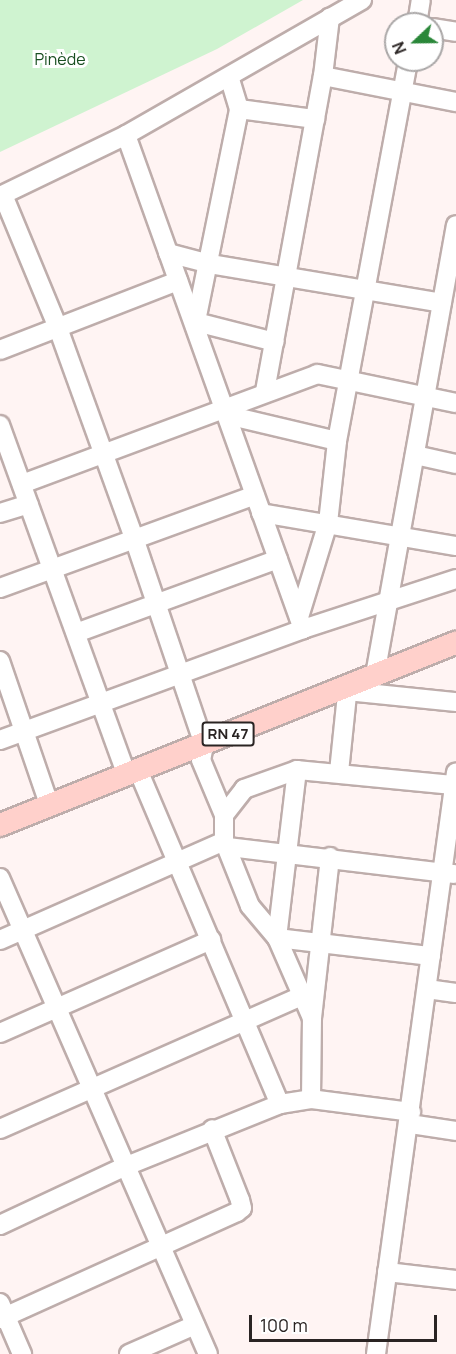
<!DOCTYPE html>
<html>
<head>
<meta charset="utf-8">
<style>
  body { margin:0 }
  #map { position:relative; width:456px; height:1354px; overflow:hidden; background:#fff4f3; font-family:Manrope,sans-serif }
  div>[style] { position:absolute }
  .green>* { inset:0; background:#cff3d0 }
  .roads { filter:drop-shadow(2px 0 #beadab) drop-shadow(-2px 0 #beadab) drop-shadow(0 2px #beadab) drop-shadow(0 -2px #beadab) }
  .minor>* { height:18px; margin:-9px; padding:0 9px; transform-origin:9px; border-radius:9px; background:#fff }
  .major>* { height:22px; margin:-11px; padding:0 11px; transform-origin:11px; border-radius:11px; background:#ffd0cb }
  span { translate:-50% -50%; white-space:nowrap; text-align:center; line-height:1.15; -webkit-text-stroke:6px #fff; paint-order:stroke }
  .shield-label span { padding:2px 4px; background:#fff; border:2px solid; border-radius:4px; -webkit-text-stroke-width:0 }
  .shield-label { font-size:15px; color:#2a2423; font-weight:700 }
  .park-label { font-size:16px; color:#194f21 }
  .north { position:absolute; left:384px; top:12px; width:60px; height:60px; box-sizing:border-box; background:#fff; border:2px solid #aaa7a7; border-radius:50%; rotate:248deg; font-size:16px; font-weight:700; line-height:24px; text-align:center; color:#2a2423 }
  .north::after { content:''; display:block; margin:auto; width:21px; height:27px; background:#2a8739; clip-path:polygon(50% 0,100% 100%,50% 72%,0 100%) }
  .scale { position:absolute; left:249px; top:1315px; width:188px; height:27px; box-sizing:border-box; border:3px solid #2a2423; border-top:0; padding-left:8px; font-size:18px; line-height:21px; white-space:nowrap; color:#2a2423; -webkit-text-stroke:4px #fff; paint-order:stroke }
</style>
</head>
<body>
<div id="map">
  <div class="green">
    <div style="clip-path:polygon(0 0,303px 0,217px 49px,0 152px)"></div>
  </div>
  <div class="roads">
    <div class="minor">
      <div style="left:417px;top:24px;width:24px;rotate:-81deg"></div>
      <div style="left:432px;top:28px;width:24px;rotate:9deg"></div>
      <div style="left:323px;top:76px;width:59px;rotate:-83.2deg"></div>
      <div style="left:239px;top:109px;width:77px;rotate:7.5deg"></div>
      <div style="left:126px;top:135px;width:272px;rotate:-29.8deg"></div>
      <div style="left:3px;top:195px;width:144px;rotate:67.5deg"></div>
      <div style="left:58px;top:328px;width:223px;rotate:70.1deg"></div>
      <div style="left:134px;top:538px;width:219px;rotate:71.3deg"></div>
      <div style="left:204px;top:745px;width:15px;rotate:101deg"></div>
      <div style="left:201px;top:760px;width:60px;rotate:67.3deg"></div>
      <div style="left:224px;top:815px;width:26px;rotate:90deg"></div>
      <div style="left:224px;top:841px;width:70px;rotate:68.2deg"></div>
      <div style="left:250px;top:906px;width:42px;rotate:49.8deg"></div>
      <div style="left:277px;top:938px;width:87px;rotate:66.4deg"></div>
      <div style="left:0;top:196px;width:140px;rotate:-25.8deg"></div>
      <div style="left:126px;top:135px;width:525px;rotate:70.29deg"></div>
      <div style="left:168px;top:253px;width:43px;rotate:14.7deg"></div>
      <div style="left:210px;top:264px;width:235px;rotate:9.5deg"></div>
      <div style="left:196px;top:322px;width:81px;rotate:14.2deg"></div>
      <div style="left:195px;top:326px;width:221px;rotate:-78.5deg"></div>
      <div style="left:239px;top:109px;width:34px;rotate:-107deg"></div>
      <div style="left:0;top:350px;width:191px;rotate:-21.2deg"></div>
      <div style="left:265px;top:391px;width:320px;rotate:-79.6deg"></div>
      <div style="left:323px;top:76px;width:136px;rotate:11.1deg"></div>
      <div style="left:227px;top:415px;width:113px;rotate:13.3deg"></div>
      <div style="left:0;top:425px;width:372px;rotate:70.1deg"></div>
      <div style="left:415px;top:455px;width:42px;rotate:12.4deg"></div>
      <div style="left:22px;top:484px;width:315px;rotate:-20.4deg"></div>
      <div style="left:317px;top:374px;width:142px;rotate:11.8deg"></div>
      <div style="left:0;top:513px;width:30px;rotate:-17deg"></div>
      <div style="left:261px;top:513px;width:198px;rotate:9.6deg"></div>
      <div style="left:0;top:588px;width:271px;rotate:-20deg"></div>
      <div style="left:299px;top:617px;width:98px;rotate:-72.9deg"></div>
      <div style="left:328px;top:523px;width:82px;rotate:-83.7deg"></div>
      <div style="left:337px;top:441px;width:388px;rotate:-79.4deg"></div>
      <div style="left:76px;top:633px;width:215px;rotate:-20.1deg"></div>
      <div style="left:0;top:661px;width:154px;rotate:71.1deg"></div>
      <div style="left:375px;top:675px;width:457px;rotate:-79.8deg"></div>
      <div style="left:347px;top:691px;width:110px;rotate:5.8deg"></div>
      <div style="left:0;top:740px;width:323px;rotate:-20.1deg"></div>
      <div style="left:303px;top:629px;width:161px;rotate:-18.1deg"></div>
      <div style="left:138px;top:770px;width:363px;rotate:67deg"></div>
      <div style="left:297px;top:770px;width:169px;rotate:96.8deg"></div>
      <div style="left:277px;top:938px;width:155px;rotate:6.7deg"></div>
      <div style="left:339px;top:772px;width:87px;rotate:-84.1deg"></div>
      <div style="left:224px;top:815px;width:33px;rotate:-52deg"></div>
      <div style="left:244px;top:789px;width:56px;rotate:-19.7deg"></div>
      <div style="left:297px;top:770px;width:158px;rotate:5.5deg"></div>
      <div style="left:228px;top:847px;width:228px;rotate:6.8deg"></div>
      <div style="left:0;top:878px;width:519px;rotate:66.4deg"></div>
      <div style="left:0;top:940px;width:245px;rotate:-23.8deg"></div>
      <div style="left:427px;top:989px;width:29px;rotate:8deg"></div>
      <div style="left:0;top:1033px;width:231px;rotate:-23.8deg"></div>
      <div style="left:311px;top:1099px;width:81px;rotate:-89.3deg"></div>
      <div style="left:312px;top:1018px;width:162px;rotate:-83.6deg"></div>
      <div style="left:410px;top:1124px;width:47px;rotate:8.7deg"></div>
      <div style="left:0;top:1129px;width:329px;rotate:-23.8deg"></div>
      <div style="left:0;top:1225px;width:137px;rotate:-25.1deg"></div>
      <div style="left:124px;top:1167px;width:168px;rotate:-22deg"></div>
      <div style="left:280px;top:1104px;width:31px;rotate:-9deg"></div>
      <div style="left:311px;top:1099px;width:101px;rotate:7.4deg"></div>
      <div style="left:387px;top:1272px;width:69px;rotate:6.6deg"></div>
      <div style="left:0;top:1303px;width:56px;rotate:66.7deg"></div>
      <div style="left:0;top:1319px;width:260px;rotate:-24.3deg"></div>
      <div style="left:237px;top:1212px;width:6px;rotate:-39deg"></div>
      <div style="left:242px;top:1208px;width:8px;rotate:-104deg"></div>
      <div style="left:240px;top:1200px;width:76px;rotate:-111.5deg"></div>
      <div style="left:129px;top:1354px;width:72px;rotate:-23.7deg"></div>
      <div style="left:376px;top:1354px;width:587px;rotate:-82.17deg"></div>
    </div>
    <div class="major">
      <div style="left:0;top:825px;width:491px;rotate:-21.8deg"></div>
    </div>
  </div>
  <div class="shield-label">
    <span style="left:228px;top:734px">RN 47</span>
  </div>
  <div class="park-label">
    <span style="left:60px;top:59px">Pinède</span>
  </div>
  <div class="north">N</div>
  <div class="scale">100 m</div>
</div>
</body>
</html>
